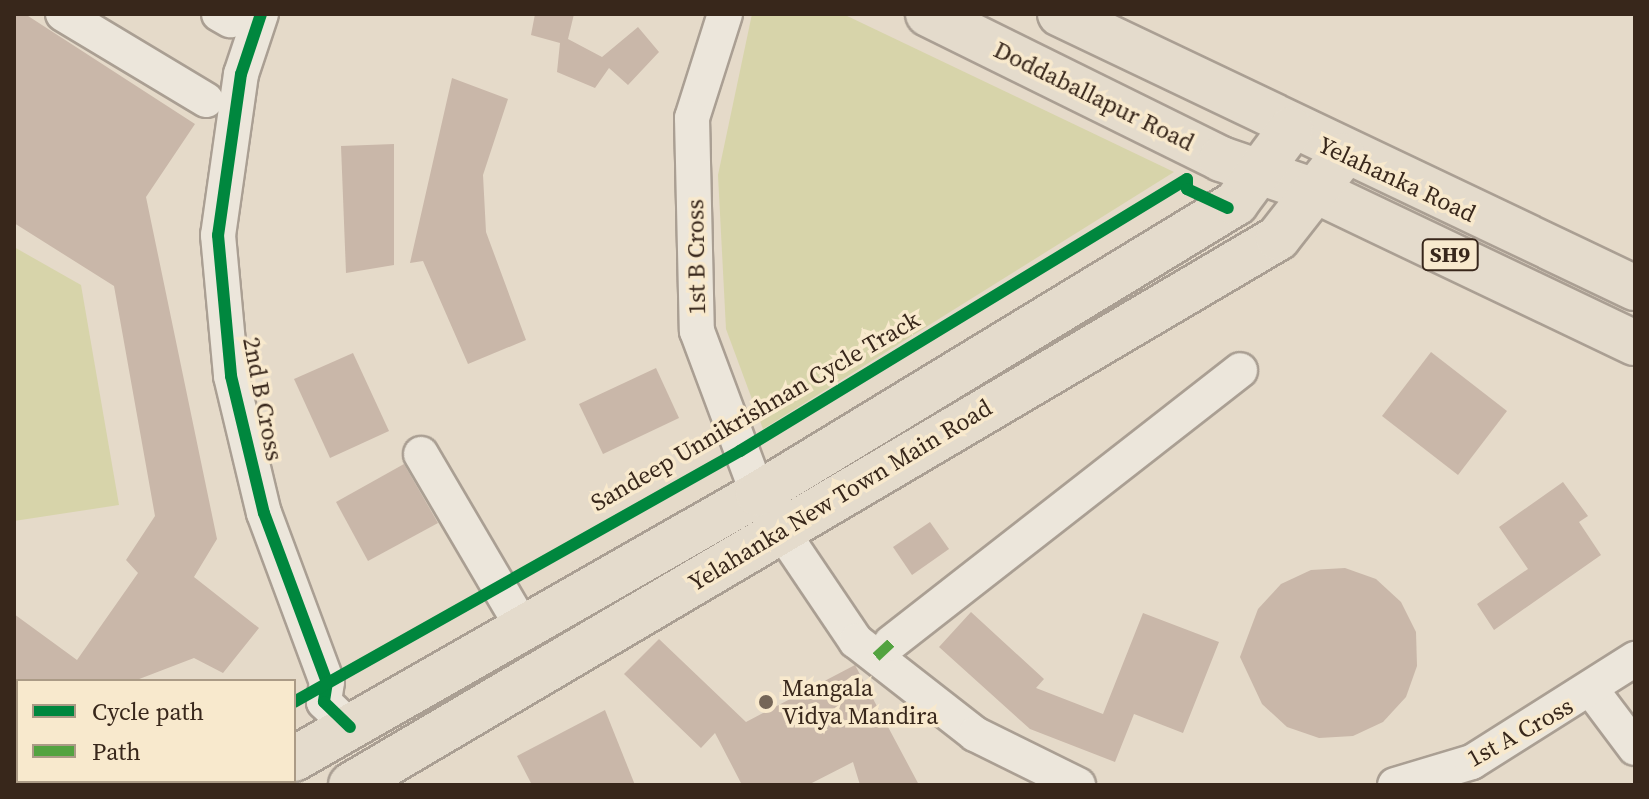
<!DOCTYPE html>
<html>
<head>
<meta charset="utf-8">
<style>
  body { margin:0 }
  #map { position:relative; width:1649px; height:799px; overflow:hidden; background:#e5dac9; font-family:"Source Serif 4",serif }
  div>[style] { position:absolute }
  .green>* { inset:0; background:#d7d4aa }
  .building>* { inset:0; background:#c9b7a9 }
  .roads { filter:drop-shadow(2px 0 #aa9f93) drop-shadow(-2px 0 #aa9f93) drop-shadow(0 2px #aa9f93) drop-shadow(0 -2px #aa9f93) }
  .minor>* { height:34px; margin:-17px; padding:0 17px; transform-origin:17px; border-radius:17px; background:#ece6db }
  .major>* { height:44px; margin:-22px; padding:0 22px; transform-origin:22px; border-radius:22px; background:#e4dbcc }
  .quiet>* { height:10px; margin-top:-5px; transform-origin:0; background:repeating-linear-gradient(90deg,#53a340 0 20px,transparent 0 30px) }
  .cycleway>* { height:12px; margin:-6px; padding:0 6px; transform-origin:6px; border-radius:6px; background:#00873e }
  .dots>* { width:22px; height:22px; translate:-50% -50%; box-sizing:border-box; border:4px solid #f8e9cd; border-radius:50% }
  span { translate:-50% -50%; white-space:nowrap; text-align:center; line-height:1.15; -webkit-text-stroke:7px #f8e9cd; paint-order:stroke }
  .shield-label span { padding:2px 6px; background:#f8e9cd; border:2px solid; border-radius:6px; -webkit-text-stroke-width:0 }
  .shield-label { font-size:22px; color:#38271b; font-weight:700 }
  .street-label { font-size:24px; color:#38271b }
  .poi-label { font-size:24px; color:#38271b }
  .left { translate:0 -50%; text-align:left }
  .frame { position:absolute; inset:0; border:16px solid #38271b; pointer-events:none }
  .legend { position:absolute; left:16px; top:679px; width:280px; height:104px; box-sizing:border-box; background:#f8e9cd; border:2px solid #ab9b86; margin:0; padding:10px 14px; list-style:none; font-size:24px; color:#38271b }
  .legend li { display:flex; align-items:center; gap:16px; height:40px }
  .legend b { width:40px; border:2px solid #ab9b86 }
</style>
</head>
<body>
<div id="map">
  <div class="green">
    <div style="clip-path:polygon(752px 14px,843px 14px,1174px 172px,763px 429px,726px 329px,718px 175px)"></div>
    <div style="clip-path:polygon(14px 247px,81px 285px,119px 505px,14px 521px)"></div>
  </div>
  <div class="building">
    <div style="clip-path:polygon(14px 14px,25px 14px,195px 124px,146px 197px,217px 539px,194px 577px,259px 628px,223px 673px,194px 658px,134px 681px,14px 681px,14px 614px,77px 660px,138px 573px,126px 560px,155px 516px,114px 286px,14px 223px)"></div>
    <div style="clip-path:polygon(535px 14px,574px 14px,568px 39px,602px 57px,638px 27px,659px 52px,628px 85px,609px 68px,595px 88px,557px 72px,560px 43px,531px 35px)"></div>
    <div style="clip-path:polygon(452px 78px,508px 99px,483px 175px,486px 232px,526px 340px,468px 364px,423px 261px,410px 263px)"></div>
    <div style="clip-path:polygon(394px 144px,394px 265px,346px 273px,341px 146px)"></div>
    <div style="clip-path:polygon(1431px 352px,1507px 411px,1458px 475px,1382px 416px)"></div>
    <div style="clip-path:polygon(353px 353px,389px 431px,330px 458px,294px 379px)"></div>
    <div style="clip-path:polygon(656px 368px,679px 418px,603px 454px,579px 404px)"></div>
    <div style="clip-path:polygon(404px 464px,438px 523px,368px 561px,336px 502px)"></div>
    <div style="clip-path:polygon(1563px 482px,1588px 516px,1579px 522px,1601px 555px,1494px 630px,1477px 604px,1528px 569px,1499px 527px)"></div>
    <div style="clip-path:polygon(930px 522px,949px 549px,912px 575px,893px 547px)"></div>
    <div style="clip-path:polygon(1345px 568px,1376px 579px,1401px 602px,1416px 632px,1417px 666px,1406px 697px,1383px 722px,1353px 736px,1319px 738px,1287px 727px,1262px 704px,1240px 657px,1258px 609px,1281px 584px,1311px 570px)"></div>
    <div style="clip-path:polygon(971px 612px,1044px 679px,1036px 688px,1103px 714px,1143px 613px,1219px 642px,1183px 733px,1134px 714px,1115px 762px,1030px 729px,939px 647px)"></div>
    <div style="clip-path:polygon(659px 639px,746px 722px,855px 665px,919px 785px,860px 785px,853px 762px,808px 785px,742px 785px,715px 733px,701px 748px,624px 674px)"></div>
    <div style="clip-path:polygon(605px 710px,635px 785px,532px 785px,517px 756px)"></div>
  </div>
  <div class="roads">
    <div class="minor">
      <div style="left:63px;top:14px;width:167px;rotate:31deg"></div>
      <div style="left:219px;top:14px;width:13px;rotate:29deg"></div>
      <div style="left:261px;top:14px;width:63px;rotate:108.4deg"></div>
      <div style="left:241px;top:74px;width:163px;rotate:98.1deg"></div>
      <div style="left:218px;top:235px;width:142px;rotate:84.7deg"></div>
      <div style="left:231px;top:376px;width:141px;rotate:76.5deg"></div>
      <div style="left:264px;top:513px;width:180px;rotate:69.6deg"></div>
      <div style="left:327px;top:682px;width:20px;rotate:99deg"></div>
      <div style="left:324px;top:702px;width:36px;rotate:44deg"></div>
      <div style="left:725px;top:14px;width:109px;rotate:107.6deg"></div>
      <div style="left:692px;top:118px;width:213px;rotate:88.7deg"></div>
      <div style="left:697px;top:331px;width:174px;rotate:69.5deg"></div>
      <div style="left:421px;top:454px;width:202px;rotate:59.6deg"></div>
      <div style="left:781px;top:530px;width:134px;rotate:56deg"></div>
      <div style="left:856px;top:641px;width:151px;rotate:38deg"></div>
      <div style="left:975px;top:734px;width:115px;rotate:26.3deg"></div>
      <div style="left:891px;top:643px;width:443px;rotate:-38deg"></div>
      <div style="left:1593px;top:692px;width:70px;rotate:53.1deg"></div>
      <div style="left:1395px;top:785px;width:80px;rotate:-16.6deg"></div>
      <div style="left:1472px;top:762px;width:193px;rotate:-32.3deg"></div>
    </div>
    <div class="major">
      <div style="left:928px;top:14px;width:327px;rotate:26.3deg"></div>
      <div style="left:1221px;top:159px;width:102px;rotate:18.8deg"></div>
      <div style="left:1318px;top:192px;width:351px;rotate:25.5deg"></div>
      <div style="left:1060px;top:14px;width:637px;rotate:25.48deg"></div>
      <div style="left:294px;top:759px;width:534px;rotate:-29.73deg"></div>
      <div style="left:758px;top:494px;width:560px;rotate:-31.33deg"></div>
      <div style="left:1236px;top:203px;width:92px;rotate:-53.4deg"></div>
      <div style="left:248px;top:785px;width:8px;rotate:-30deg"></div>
      <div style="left:351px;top:785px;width:1076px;rotate:-30.54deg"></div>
      <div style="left:1278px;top:238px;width:105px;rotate:-51.9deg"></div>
    </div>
  </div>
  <div class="quiet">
    <div style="left:876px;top:657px;width:21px;rotate:-43deg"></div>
  </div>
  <div class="cycleway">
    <div style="left:261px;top:14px;width:63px;rotate:108.4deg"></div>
    <div style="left:241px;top:74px;width:163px;rotate:98.1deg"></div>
    <div style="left:218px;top:235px;width:142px;rotate:84.7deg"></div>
    <div style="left:231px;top:376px;width:141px;rotate:76.5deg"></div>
    <div style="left:264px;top:513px;width:180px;rotate:69.6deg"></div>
    <div style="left:327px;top:682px;width:20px;rotate:99deg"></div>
    <div style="left:324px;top:702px;width:36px;rotate:44deg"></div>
    <div style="left:294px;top:702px;width:512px;rotate:-29.37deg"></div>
    <div style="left:740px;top:451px;width:523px;rotate:-31.32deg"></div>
    <div style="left:1187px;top:179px;width:10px;rotate:90deg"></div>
    <div style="left:1187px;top:189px;width:45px;rotate:24.9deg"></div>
  </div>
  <div class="dots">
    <div style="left:766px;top:702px;background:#756658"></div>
  </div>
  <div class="shield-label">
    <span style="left:1450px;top:255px">SH9</span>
  </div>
  <div class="street-label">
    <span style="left:1094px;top:96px;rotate:26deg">Doddaballapur Road</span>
    <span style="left:1397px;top:179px;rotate:25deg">Yelahanka Road</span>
    <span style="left:696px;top:257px;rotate:-91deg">1st B Cross</span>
    <span style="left:263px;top:399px;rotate:79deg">2nd B Cross</span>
    <span style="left:755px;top:411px;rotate:-30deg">Sandeep Unnikrishnan Cycle Track</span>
    <span style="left:840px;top:495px;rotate:-31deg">Yelahanka New Town Main Road</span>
    <span style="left:1520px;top:732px;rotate:-29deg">1st A Cross</span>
  </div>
  <div class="poi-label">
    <span class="left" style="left:782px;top:702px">Mangala<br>Vidya Mandira</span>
  </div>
  <div class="frame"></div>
  <ul class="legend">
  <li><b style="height:10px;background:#00873e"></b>Cycle path</li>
  <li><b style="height:10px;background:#53a340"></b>Path</li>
  </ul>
</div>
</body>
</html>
